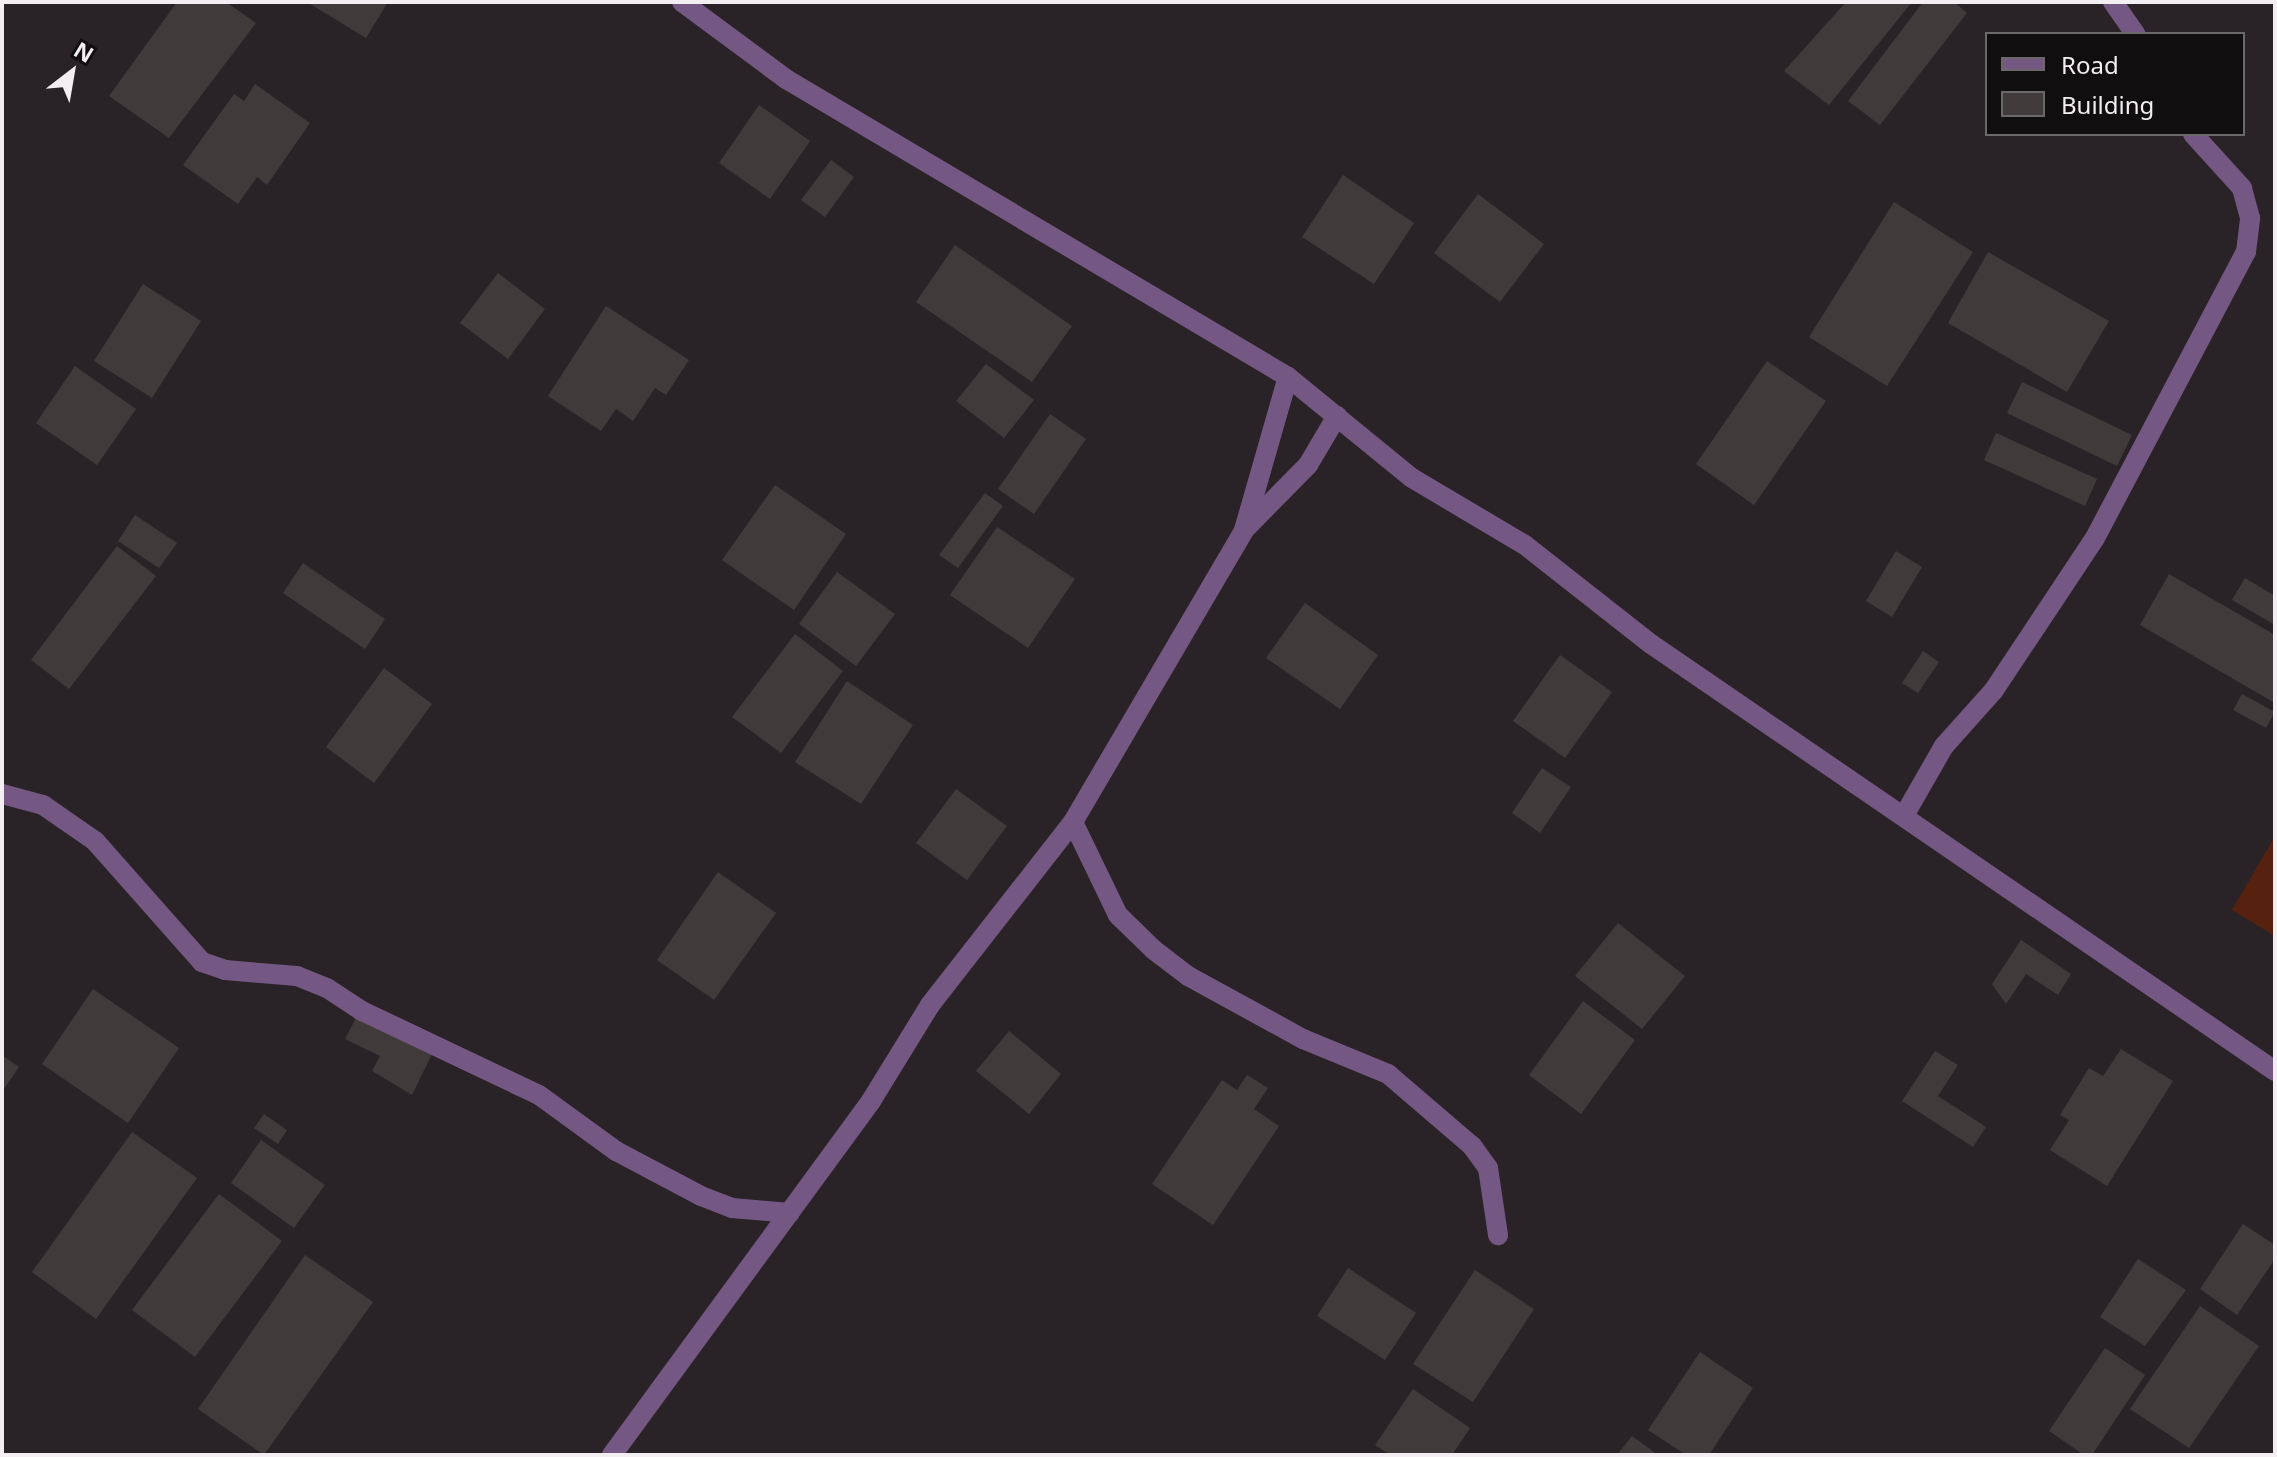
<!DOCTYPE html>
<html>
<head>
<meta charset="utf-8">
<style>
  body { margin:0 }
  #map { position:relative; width:2277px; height:1457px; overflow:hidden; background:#292327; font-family:"Noto Sans",sans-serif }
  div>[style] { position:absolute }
  .green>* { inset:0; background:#572110 }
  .building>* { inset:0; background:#413a3b }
  .street>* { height:20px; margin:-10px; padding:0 10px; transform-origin:10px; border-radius:10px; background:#745783 }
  span { translate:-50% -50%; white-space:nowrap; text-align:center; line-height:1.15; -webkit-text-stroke:6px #100e0f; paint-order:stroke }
  .frame { position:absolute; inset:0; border:4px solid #f2eef1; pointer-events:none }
  .legend { position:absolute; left:1985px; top:32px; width:260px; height:104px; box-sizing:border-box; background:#100e0f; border:2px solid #6a6869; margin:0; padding:10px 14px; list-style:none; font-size:24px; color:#f2eef1 }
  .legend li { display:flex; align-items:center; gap:16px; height:40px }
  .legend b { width:40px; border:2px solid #6a6869 }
  .north { position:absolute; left:32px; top:32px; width:80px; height:80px; -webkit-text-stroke:6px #100e0f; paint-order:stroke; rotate:31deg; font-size:22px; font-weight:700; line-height:32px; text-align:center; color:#f2eef1 }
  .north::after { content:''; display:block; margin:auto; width:28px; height:36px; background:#f2eef1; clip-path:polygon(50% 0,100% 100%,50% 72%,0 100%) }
</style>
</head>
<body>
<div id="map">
  <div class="green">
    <div style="clip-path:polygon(2275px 836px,2275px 936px,2232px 910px)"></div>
  </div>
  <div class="building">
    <div style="clip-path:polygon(177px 2px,226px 2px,256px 23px,169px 138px,109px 96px)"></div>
    <div style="clip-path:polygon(307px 2px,388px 2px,366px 38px)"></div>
    <div style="clip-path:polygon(1846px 2px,1912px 2px,1829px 105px,1784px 71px)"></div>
    <div style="clip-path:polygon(1923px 2px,1954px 2px,1967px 13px,1880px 125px,1848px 101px)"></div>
    <div style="clip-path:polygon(255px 84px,310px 123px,267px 185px,257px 177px,238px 204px,183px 165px,234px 94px,244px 101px)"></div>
    <div style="clip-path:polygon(759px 105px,810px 141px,770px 199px,719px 163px)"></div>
    <div style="clip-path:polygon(831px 160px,854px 177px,825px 217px,801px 200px)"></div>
    <div style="clip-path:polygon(1343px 175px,1414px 223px,1374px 284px,1302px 237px)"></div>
    <div style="clip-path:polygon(1478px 194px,1544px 244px,1500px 302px,1434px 253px)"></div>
    <div style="clip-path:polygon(1894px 202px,1973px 252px,1887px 386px,1809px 337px)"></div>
    <div style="clip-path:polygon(955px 245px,1072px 326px,1032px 382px,916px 302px)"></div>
    <div style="clip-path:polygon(1988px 252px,2109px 321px,2067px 392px,1948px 323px)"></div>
    <div style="clip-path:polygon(498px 273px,545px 309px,508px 359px,460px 323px)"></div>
    <div style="clip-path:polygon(143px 284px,201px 321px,152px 398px,94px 361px)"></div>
    <div style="clip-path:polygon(606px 306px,689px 360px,666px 395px,655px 388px,633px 421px,616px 409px,601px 431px,548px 396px)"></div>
    <div style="clip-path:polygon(1767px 361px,1826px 401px,1754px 505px,1696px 464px)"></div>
    <div style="clip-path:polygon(986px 364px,1034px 400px,1004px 438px,956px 401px)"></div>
    <div style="clip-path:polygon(75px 366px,136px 409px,97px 465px,36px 423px)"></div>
    <div style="clip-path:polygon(2022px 382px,2132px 435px,2117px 466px,2007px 413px)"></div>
    <div style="clip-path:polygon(1050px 414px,1086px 439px,1034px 514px,998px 489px)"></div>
    <div style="clip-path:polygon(1996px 433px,2097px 479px,2085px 506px,1984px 460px)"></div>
    <div style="clip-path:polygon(775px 485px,846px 534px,794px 610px,722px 560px)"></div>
    <div style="clip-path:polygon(985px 493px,1003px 506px,958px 568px,939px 555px)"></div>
    <div style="clip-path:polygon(135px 515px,177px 543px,159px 568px,118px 541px)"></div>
    <div style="clip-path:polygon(997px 527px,1075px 579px,1028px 648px,950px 595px)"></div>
    <div style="clip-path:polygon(117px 546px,156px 576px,69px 689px,31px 660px)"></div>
    <div style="clip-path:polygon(1896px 551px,1922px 567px,1892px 617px,1866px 601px)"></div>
    <div style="clip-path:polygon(303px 563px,385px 619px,365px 649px,283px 593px)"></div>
    <div style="clip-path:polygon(837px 572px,895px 614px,856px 666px,799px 624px)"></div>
    <div style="clip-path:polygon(2169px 574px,2275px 635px,2275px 703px,2140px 625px)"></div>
    <div style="clip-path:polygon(2245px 578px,2275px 596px,2275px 625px,2232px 600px)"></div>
    <div style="clip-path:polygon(1305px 603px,1378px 655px,1340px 709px,1266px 658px)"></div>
    <div style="clip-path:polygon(795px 634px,843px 671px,781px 753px,732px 717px)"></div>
    <div style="clip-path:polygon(1923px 651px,1939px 662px,1918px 693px,1902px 683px)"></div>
    <div style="clip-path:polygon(1560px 655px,1612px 692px,1565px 758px,1513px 721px)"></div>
    <div style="clip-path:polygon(384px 668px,432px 704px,374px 783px,326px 747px)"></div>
    <div style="clip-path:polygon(847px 681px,913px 725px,861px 804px,795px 762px)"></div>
    <div style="clip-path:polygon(2242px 694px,2275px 712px,2266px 728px,2233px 710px)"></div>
    <div style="clip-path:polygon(1542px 768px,1571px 787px,1540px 833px,1512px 813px)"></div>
    <div style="clip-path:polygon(956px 789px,1007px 826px,967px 880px,916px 843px)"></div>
    <div style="clip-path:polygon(718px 872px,776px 913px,714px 1000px,657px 960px)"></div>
    <div style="clip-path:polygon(1618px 923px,1685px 976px,1642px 1029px,1575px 976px)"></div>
    <div style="clip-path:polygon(2021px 940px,2071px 974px,2058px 995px,2026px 974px,2006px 1004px,1992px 984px)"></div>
    <div style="clip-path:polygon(93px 989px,179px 1048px,128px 1123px,42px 1064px)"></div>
    <div style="clip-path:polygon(1583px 1001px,1635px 1040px,1581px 1114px,1529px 1075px)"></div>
    <div style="clip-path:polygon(358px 1014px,433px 1052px,412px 1095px,372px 1071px,380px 1056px,345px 1039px)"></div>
    <div style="clip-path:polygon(1009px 1031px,1061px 1074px,1029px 1114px,976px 1071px)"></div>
    <div style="clip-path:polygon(2121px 1049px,2173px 1081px,2107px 1186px,2050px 1150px,2069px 1120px,2060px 1115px,2089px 1068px,2103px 1076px)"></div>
    <div style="clip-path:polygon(1935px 1051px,1958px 1065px,1938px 1096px,1986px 1127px,1973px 1147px,1902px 1101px)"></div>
    <div style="clip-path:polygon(2px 1055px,19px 1067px,2px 1092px)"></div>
    <div style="clip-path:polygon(1247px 1075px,1268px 1088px,1254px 1109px,1279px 1126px,1213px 1225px,1152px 1184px,1222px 1080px,1237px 1090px)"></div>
    <div style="clip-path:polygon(264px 1114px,287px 1130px,278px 1144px,254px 1128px)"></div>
    <div style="clip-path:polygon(132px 1132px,197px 1178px,96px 1319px,32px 1272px)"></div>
    <div style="clip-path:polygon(261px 1140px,325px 1185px,294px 1228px,231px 1183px)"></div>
    <div style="clip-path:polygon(219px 1194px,282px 1241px,195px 1357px,132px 1310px)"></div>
    <div style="clip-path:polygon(2243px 1224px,2275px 1245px,2275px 1259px,2237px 1315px,2200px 1289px)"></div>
    <div style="clip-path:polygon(305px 1255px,373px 1302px,264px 1455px,198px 1409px)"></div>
    <div style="clip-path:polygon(2138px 1259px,2186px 1290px,2145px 1346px,2100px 1317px)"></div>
    <div style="clip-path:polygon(1348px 1268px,1416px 1313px,1385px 1360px,1317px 1316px)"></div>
    <div style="clip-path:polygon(1475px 1270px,1534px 1309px,1473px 1402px,1413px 1364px)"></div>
    <div style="clip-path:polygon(2200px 1306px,2259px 1346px,2189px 1448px,2130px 1409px)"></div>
    <div style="clip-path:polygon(2105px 1348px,2145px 1375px,2092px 1455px,2084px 1455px,2049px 1431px)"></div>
    <div style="clip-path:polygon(1700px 1352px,1753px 1388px,1709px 1455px,1686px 1455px,1648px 1430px)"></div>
    <div style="clip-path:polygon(1413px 1389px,1470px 1428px,1452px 1455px,1390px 1455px,1375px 1445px)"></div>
    <div style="clip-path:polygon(1632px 1436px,1658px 1455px,1617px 1455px)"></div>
  </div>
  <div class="street">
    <div style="left:682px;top:2px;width:129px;rotate:36.5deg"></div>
    <div style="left:786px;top:79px;width:584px;rotate:30.69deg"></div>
    <div style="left:1288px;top:377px;width:160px;rotate:39.2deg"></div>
    <div style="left:1412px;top:478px;width:131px;rotate:30.7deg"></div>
    <div style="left:1525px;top:545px;width:160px;rotate:38.2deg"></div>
    <div style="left:1651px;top:644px;width:756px;rotate:34.38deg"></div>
    <div style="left:2113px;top:2px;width:39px;rotate:55deg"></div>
    <div style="left:1247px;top:527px;width:87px;rotate:-45.5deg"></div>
    <div style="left:1308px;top:465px;width:57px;rotate:-59.4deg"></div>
    <div style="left:2px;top:794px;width:42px;rotate:15deg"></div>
    <div style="left:43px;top:805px;width:63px;rotate:34.7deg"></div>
    <div style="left:95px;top:841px;width:162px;rotate:48.5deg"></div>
    <div style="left:202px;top:962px;width:24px;rotate:19deg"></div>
    <div style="left:225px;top:970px;width:72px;rotate:4.8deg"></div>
    <div style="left:297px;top:976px;width:32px;rotate:22deg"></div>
    <div style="left:327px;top:988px;width:42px;rotate:33.3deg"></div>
    <div style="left:362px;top:1011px;width:196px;rotate:25.4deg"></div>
    <div style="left:539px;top:1095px;width:95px;rotate:36deg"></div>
    <div style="left:616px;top:1151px;width:96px;rotate:27.9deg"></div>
    <div style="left:701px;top:1196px;width:33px;rotate:21deg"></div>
    <div style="left:732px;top:1208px;width:58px;rotate:4.9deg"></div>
    <div style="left:1905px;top:814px;width:78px;rotate:-60.2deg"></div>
    <div style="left:1944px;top:746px;width:75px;rotate:-48.2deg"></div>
    <div style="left:1994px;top:690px;width:182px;rotate:-56.4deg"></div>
    <div style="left:2095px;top:538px;width:323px;rotate:-62.2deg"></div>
    <div style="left:2246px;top:252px;width:34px;rotate:-83deg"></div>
    <div style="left:2250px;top:218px;width:31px;rotate:-105deg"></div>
    <div style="left:2242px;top:188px;width:73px;rotate:-132.2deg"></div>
    <div style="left:1073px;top:822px;width:103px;rotate:64.2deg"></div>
    <div style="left:1118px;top:915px;width:50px;rotate:44.2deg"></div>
    <div style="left:1154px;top:950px;width:43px;rotate:37.4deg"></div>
    <div style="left:1188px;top:976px;width:131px;rotate:28.7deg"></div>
    <div style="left:1303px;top:1039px;width:92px;rotate:22.4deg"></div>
    <div style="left:1388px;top:1074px;width:111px;rotate:40.6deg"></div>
    <div style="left:1472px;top:1146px;width:27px;rotate:54deg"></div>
    <div style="left:1488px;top:1168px;width:68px;rotate:81.5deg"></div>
    <div style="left:612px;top:1455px;width:439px;rotate:-53.8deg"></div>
    <div style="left:871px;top:1101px;width:113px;rotate:-58.4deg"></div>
    <div style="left:930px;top:1005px;width:232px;rotate:-52deg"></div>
    <div style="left:1073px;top:822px;width:338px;rotate:-59.6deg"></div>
    <div style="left:1244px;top:530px;width:159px;rotate:-74deg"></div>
  </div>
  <div class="frame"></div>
  <ul class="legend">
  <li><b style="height:10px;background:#745783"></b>Road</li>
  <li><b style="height:22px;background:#413a3b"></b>Building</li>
  </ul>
  <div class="north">N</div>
</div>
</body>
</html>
